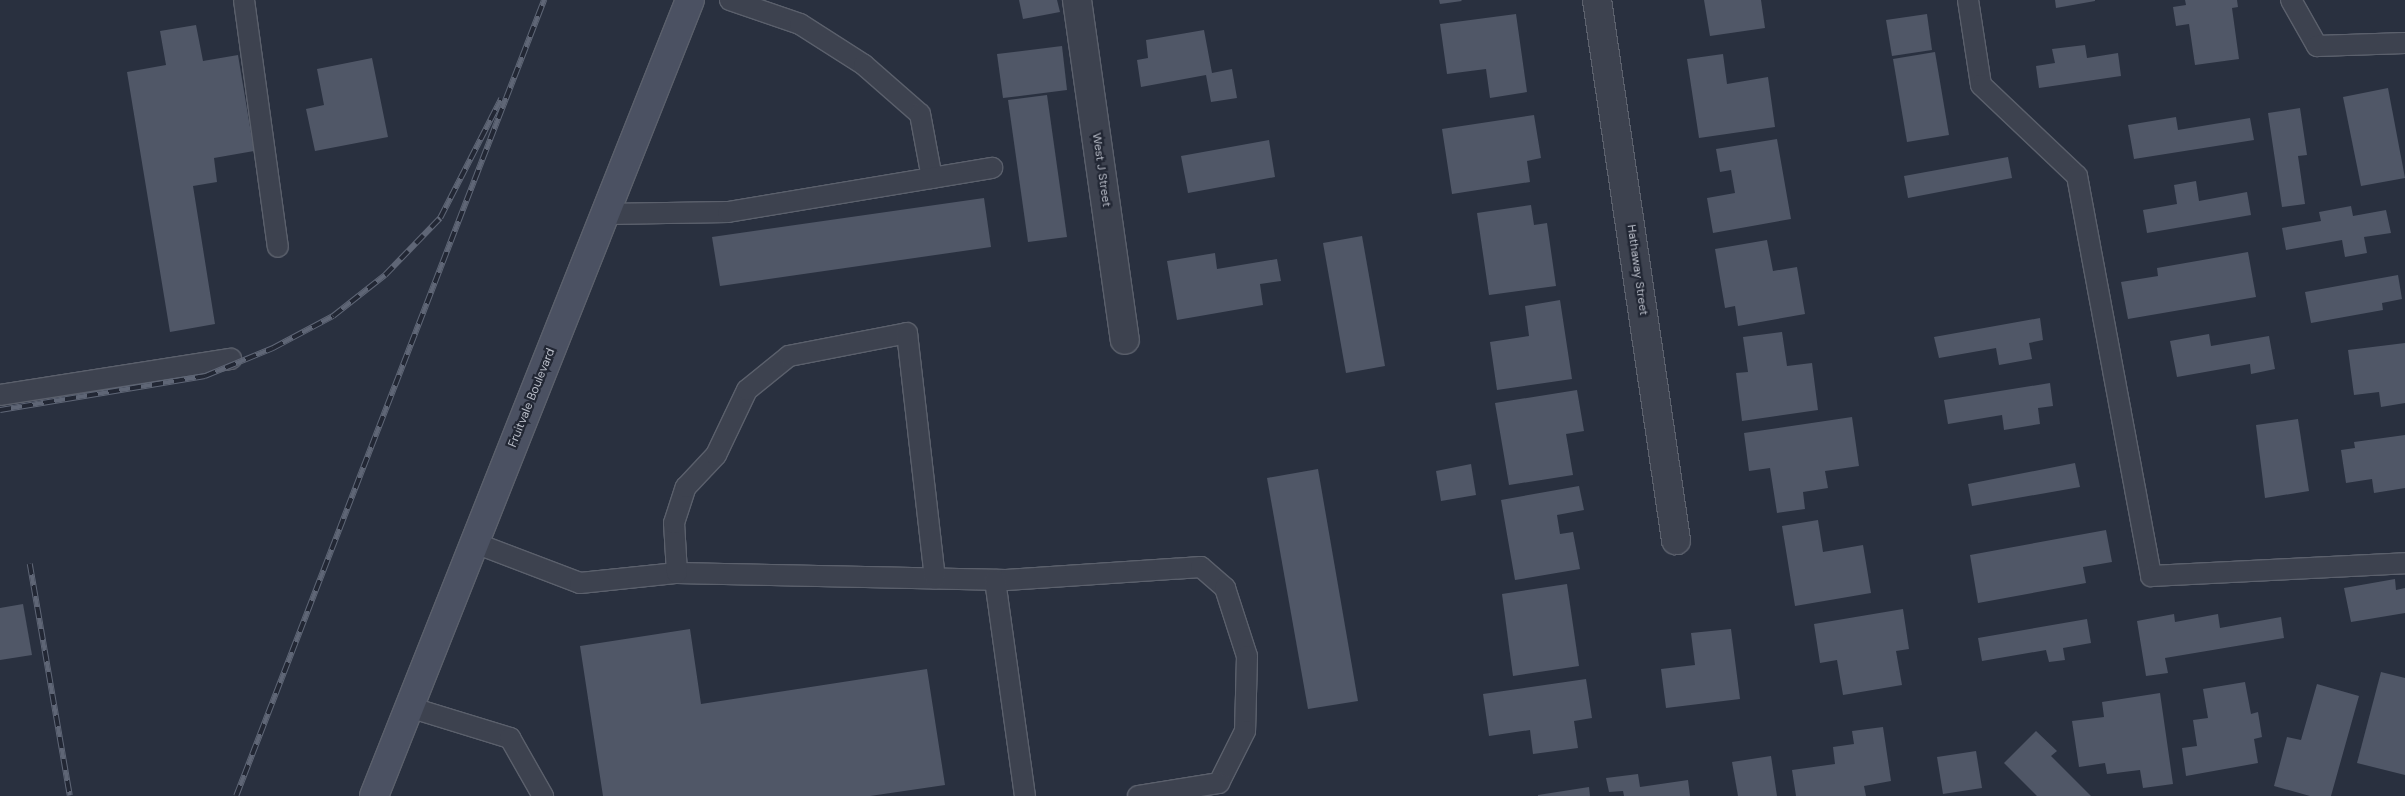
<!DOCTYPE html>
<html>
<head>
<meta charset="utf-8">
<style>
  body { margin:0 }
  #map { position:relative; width:2405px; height:796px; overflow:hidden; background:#29303f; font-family:"DM Sans",sans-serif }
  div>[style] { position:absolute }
  .building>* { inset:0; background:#505767 }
  .roads { filter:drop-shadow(1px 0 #5b606c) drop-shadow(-1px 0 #5b606c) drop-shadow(0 1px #5b606c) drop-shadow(0 -1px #5b606c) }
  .service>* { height:20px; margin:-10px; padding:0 10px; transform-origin:10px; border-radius:10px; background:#3d424f }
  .minor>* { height:28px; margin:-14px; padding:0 14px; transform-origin:14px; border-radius:14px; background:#3d424f }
  .secondary>* { height:28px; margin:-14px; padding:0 14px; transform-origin:14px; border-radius:14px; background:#4b5162 }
  .rail>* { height:5.5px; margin-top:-2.75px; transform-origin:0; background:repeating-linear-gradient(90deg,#222734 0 11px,#5f6676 0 22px); box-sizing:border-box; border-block:1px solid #5f6676 }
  span { translate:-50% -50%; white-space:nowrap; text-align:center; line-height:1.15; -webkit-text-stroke:4.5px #222734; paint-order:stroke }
  .street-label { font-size:12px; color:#babec9 }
</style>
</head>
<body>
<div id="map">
  <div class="building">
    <div style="clip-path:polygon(1019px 0,1057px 0,1060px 12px,1023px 19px)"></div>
    <div style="clip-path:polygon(1439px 0,1461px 0,1462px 1px,1440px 4px)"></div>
    <div style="clip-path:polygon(1704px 0,1761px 0,1765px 28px,1710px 36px)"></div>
    <div style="clip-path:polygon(2055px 0,2095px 0,2095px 1px,2056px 8px)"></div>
    <div style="clip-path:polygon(2185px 0,2237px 0,2238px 7px,2232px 8px,2239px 59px,2195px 65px,2189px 24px,2176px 26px,2173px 7px,2186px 5px)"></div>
    <div style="clip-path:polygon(1516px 14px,1527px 92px,1490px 98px,1486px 69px,1447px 74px,1440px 24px)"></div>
    <div style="clip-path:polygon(1927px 14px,1932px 50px,1892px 56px,1886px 20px)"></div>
    <div style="clip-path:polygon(196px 25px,203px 61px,238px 55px,254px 151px,214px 158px,217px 182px,193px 186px,215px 324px,170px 332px,127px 72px,166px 65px,160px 31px)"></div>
    <div style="clip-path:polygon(1204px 30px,1212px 73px,1232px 69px,1237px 98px,1211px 102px,1206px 75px,1141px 87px,1137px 60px,1148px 58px,1146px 40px)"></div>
    <div style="clip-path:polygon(2085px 45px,2087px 58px,2118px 53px,2121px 76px,2039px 88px,2036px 66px,2055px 63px,2052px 49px)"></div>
    <div style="clip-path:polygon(1062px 46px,1067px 90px,1003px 98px,997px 54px)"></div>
    <div style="clip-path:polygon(1935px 52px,1949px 135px,1907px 142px,1893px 59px)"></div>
    <div style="clip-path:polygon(1723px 54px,1727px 84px,1768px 77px,1775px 127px,1699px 138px,1687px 59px)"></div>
    <div style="clip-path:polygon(372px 58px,388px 137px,315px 151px,306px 109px,324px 105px,317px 69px)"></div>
    <div style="clip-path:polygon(2388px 88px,2405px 178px,2361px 186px,2343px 97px)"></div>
    <div style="clip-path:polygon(1047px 95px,1067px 237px,1028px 242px,1008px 100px)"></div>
    <div style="clip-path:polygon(2300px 108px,2307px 155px,2298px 156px,2305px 204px,2282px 207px,2268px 113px)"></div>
    <div style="clip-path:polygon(1534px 115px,1541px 158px,1527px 161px,1530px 182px,1452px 194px,1442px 129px)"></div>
    <div style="clip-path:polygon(2176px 117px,2178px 130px,2250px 118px,2254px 140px,2134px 159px,2128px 125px)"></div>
    <div style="clip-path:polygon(1777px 139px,1791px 219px,1713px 233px,1707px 198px,1735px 193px,1731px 170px,1720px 172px,1716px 149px)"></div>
    <div style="clip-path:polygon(1269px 140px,1275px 177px,1188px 193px,1181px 156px)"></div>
    <div style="clip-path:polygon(2008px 157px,2012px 178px,1908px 198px,1904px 176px)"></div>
    <div style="clip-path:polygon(2196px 181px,2199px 201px,2247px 192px,2251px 215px,2147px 233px,2143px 210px,2177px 204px,2174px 185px)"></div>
    <div style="clip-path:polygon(984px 198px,991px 247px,720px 286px,712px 237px)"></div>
    <div style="clip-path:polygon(1531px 205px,1534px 225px,1547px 223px,1556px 286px,1489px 295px,1477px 213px)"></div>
    <div style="clip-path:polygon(2351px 206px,2353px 216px,2386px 210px,2391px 233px,2364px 237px,2367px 253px,2345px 257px,2342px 240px,2286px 250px,2282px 228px,2321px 221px,2319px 212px)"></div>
    <div style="clip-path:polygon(1362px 236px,1385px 366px,1346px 373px,1323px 243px)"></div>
    <div style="clip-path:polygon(1767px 240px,1773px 271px,1797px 267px,1805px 314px,1738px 326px,1735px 306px,1725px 308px,1715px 249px)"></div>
    <div style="clip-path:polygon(2248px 252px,2256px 297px,2128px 319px,2121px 282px,2158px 276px,2157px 268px)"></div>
    <div style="clip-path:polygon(1215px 253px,1217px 269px,1277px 259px,1281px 281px,1260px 284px,1263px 305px,1177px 320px,1167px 261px)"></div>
    <div style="clip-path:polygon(2398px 275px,2402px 299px,2382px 303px,2383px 310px,2311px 323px,2305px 292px)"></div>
    <div style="clip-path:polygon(1560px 300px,1572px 379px,1497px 390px,1490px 342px,1529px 336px,1525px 306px)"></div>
    <div style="clip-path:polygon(2040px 318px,2043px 340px,2029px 343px,2032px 359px,1999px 365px,1996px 348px,1939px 358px,1934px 337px)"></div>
    <div style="clip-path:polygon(1782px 332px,1787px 366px,1812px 363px,1818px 410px,1742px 421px,1736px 373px,1748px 372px,1743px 337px)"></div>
    <div style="clip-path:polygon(2209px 334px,2211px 346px,2269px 336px,2275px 369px,2251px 374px,2250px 364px,2177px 377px,2170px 341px)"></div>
    <div style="clip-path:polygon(2405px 343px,2405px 403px,2381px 407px,2379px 392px,2354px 395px,2348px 350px)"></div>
    <div style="clip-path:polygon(2050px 383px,2053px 406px,2038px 408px,2040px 424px,2004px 430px,2002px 415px,1948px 424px,1944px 400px)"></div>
    <div style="clip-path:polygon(1577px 390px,1584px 431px,1566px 434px,1573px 475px,1509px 485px,1495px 403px)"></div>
    <div style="clip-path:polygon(1852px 417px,1859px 466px,1825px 471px,1828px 488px,1803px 492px,1805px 509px,1777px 513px,1770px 468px,1749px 471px,1744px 433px)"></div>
    <div style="clip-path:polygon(2298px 419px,2309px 491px,2265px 498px,2256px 425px)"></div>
    <div style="clip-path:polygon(2405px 435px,2405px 488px,2374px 493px,2372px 479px,2346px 483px,2341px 450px,2355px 448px,2354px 442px)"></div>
    <div style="clip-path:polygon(2075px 463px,2080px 487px,1972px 506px,1968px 484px)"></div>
    <div style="clip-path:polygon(1471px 464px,1476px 495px,1441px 501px,1436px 471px)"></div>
    <div style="clip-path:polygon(1318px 469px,1358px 701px,1308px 709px,1267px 478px)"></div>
    <div style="clip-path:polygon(1579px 486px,1584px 510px,1557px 515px,1560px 534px,1573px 532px,1580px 569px,1515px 580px,1501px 500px)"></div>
    <div style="clip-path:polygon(1818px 520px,1823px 552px,1863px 545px,1871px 593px,1795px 606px,1782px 526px)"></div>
    <div style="clip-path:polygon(2106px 530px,2112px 562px,2083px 567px,2086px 583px,1978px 603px,1970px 555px)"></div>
    <div style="clip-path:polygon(2395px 579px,2396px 590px,2405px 588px,2405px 613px,2351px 622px,2344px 588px)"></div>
    <div style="clip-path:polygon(1567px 584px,1579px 666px,1513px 676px,1502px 594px)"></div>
    <div style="clip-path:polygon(23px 604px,32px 655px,0 660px,0 608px)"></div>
    <div style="clip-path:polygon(1903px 609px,1909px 649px,1896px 651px,1902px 685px,1843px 695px,1837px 660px,1820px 663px,1814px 624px)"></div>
    <div style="clip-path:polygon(2174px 614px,2175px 622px,2218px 614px,2220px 628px,2281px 617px,2284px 638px,2165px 658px,2168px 673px,2146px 676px,2137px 621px)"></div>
    <div style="clip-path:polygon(2087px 619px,2091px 643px,2063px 648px,2065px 660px,2049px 662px,2046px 650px,1982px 661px,1978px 638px)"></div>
    <div style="clip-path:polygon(690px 629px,701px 704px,927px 669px,945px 785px,870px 796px,603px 796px,580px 646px)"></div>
    <div style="clip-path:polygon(1731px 629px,1740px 699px,1666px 708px,1661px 669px,1695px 665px,1691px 633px)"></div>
    <div style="clip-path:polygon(2381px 672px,2405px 678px,2405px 775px,2357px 763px)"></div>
    <div style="clip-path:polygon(1586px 679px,1592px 718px,1574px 721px,1578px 748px,1533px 754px,1530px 730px,1489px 736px,1483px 694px)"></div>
    <div style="clip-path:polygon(2245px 682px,2251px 714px,2258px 712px,2262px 737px,2254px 739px,2258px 763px,2186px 776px,2182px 748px,2197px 746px,2193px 720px,2208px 718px,2203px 689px)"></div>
    <div style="clip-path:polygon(2317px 684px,2359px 696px,2331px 796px,2310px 796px,2274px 786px,2287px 737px,2301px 740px)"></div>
    <div style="clip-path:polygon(2160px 693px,2173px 784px,2143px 788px,2140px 770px,2107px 774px,2105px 763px,2079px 767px,2072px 721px,2104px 717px,2102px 702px)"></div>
    <div style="clip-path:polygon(1883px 727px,1891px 781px,1864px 786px,1866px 796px,1796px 796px,1792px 770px,1835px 764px,1833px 747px,1854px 744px,1852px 731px)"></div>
    <div style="clip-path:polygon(2036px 731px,2057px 751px,2051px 756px,2091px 796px,2037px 796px,2004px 763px)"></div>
    <div style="clip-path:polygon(1976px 751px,1982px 788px,1943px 794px,1937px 757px)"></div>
    <div style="clip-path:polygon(1771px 756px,1777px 796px,1738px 796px,1732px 762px)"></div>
    <div style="clip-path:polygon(1638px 774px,1640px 787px,1688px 780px,1690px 796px,1624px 796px,1623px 791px,1609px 792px,1606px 778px)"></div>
    <div style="clip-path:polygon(1589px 787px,1590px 796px,1538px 796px,1538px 795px)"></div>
  </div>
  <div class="roads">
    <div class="service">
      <div style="left:244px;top:0;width:249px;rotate:82.2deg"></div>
      <div style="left:730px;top:0;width:74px;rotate:18.9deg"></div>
      <div style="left:800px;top:24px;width:76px;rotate:32.6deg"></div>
      <div style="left:864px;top:65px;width:74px;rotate:41.2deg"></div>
      <div style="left:920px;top:114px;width:65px;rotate:79.4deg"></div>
      <div style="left:1968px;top:0;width:86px;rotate:81.3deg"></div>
      <div style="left:1981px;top:85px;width:132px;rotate:43.5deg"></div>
      <div style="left:2077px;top:176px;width:407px;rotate:79.5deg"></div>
      <div style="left:2151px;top:576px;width:254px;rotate:-2.9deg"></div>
      <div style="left:2291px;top:0;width:53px;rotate:60.5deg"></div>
      <div style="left:2317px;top:46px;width:88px;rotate:-2deg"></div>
      <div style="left:605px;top:214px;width:123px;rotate:-0.9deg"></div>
      <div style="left:728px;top:212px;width:268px;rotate:-9.5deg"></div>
      <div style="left:0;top:395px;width:234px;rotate:-8.9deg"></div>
      <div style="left:475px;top:543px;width:112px;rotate:20.9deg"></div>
      <div style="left:580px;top:583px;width:98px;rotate:-5.9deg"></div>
      <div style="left:677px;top:573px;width:329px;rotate:1.2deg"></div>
      <div style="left:1006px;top:580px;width:195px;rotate:-3.8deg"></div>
      <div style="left:1201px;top:567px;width:32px;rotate:41deg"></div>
      <div style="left:1225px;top:588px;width:71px;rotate:72.1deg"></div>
      <div style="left:1247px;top:656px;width:75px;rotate:91.5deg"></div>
      <div style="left:1245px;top:731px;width:58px;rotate:116.6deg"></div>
      <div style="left:1219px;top:783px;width:82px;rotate:170.9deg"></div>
      <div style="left:677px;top:573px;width:50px;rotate:-93.4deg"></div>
      <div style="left:674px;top:523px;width:38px;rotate:-72deg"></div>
      <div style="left:686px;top:487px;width:44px;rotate:-46.8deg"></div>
      <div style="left:716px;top:455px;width:72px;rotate:-64.5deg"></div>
      <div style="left:747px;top:390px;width:54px;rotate:-39deg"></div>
      <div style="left:789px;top:356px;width:120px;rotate:-11deg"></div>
      <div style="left:907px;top:333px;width:247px;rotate:83.5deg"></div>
      <div style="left:995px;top:580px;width:218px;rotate:82.1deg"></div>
      <div style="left:409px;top:707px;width:106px;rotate:17.1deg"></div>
      <div style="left:510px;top:738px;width:67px;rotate:60.4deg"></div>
    </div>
    <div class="minor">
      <div style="left:1077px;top:0;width:343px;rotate:82deg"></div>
      <div style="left:1597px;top:0;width:546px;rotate:81.68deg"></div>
    </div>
    <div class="secondary">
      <div style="left:374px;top:796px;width:856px;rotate:-68.35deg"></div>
    </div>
  </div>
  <div class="rail">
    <div style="left:0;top:410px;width:208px;rotate:-9.4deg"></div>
    <div style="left:205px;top:376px;width:74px;rotate:-22.4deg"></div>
    <div style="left:273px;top:348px;width:68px;rotate:-28.1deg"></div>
    <div style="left:333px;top:316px;width:66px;rotate:-38.3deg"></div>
    <div style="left:385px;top:275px;width:79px;rotate:-46deg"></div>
    <div style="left:440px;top:218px;width:134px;rotate:-62.9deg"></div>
    <div style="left:30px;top:564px;width:235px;rotate:80.2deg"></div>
    <div style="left:236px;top:796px;width:854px;rotate:-68.85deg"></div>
  </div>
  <div class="street-label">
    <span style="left:1101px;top:170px;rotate:82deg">West J Street</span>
    <span style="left:1637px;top:270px;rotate:82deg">Hathaway Street</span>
    <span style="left:532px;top:398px;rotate:-68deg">Fruitvale Boulevard</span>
  </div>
</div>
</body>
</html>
